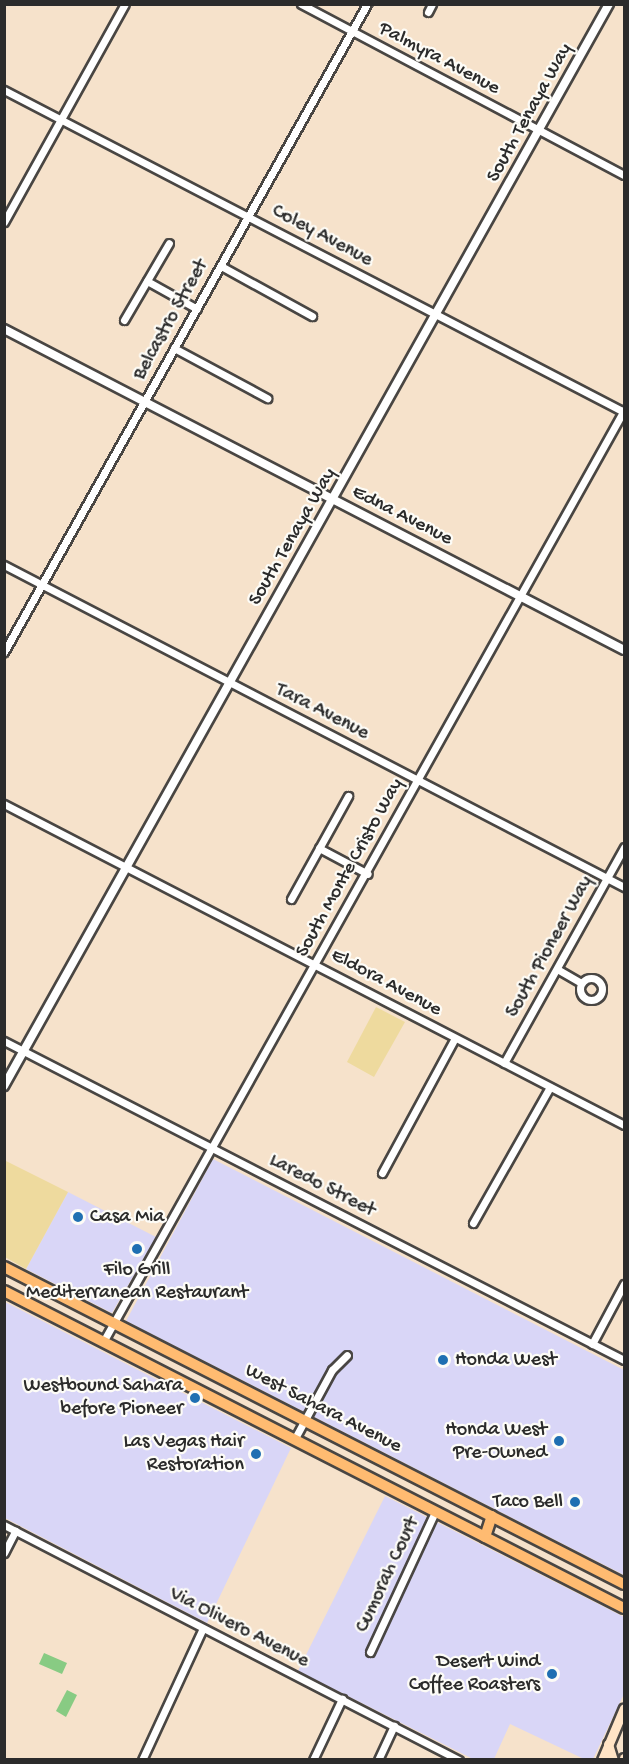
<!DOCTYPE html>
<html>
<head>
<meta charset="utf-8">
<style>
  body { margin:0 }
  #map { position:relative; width:629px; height:1764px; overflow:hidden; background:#f6e2cb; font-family:"Gochi Hand",sans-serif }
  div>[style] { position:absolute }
  .built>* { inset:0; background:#d9d6f7 }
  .green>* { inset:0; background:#88cb83 }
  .sand>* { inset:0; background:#eeda9e }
  .roads { filter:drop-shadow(2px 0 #494643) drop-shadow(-2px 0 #494643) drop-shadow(0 2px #494643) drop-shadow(0 -2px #494643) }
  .minor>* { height:7px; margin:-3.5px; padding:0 3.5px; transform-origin:3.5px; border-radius:3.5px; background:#fff }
  .minor>.ring { margin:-3.5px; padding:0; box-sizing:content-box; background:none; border:7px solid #fff; border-radius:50% }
  .tertiary>* { height:8px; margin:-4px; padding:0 4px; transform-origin:4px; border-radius:4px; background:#fff }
  .secondary>* { height:9px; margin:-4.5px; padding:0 4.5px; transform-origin:4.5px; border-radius:4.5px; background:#ffe4c6 }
  .primary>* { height:10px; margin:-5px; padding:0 5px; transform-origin:5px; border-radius:5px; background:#ffbb71 }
  .dots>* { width:16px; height:16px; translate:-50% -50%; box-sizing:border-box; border:3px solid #fdfcf7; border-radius:50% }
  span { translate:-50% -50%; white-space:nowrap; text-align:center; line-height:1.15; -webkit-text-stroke:4.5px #fdfcf7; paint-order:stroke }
  .street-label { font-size:20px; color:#2b2b2b }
  .poi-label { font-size:20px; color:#2b2b2b }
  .left { translate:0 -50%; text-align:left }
  .right { translate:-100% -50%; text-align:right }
  .frame { position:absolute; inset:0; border:6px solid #2b2b2b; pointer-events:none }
</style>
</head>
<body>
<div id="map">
  <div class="built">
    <div style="clip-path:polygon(213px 1159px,624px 1370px,624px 1575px,126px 1321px)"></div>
    <div style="clip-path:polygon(68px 1192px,156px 1237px,112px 1313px,26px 1269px)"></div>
    <div style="clip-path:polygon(5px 1302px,291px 1448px,207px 1623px,5px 1518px)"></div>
    <div style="clip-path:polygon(385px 1496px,624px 1617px,624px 1694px,593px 1759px,584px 1759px,510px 1724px,494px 1759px,473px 1759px,298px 1671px)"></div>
  </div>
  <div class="green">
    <div style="clip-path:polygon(44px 1653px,67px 1663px,62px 1674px,39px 1664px)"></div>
    <div style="clip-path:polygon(67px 1690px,77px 1695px,66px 1717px,56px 1711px)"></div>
  </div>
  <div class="sand">
    <div style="clip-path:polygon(376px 1007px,405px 1022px,374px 1077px,347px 1062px)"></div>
    <div style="clip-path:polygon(4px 1160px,68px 1192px,26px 1269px,5px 1257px)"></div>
  </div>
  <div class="roads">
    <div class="minor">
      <div style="left:301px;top:4px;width:365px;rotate:27.9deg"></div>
      <div style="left:428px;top:12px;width:9px;rotate:-63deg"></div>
      <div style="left:4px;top:90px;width:699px;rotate:27.45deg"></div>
      <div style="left:4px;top:222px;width:249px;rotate:-61deg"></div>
      <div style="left:221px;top:266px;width:104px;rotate:28.8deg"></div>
      <div style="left:147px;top:281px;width:57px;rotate:29.2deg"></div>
      <div style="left:124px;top:320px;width:89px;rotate:-59.7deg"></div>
      <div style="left:174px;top:348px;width:106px;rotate:28.3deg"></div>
      <div style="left:4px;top:565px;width:699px;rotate:27.45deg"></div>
      <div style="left:4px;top:652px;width:743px;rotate:-60.74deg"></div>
      <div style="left:4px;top:804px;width:698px;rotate:27.37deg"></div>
      <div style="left:319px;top:848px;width:55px;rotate:28deg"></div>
      <div style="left:291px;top:899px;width:118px;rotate:-61deg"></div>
      <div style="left:557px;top:969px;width:28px;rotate:30deg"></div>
      <div class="ring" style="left:580px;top:978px;width:15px;height:15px"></div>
      <div style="left:4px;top:1041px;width:697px;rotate:27.23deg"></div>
      <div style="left:504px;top:1063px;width:247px;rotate:-60.9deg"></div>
      <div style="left:382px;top:1173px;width:153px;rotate:-61.6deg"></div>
      <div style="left:473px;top:1223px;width:156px;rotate:-60.5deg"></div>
      <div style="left:103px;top:1342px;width:1068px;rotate:-60.79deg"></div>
      <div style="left:592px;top:1344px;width:68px;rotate:-61.9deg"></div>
      <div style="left:294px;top:1440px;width:80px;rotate:-61.5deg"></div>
      <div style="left:332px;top:1370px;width:21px;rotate:-45deg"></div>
      <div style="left:4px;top:1525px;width:512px;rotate:27.32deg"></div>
      <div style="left:4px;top:1553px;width:25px;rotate:-63deg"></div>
      <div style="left:370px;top:1652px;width:154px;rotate:-65.1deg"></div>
      <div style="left:142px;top:1760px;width:145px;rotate:-65.2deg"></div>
      <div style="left:313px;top:1760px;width:68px;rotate:-64.6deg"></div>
      <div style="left:378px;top:1760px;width:38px;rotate:-65deg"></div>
    </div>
    <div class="tertiary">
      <div style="left:4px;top:329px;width:698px;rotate:27.37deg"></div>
      <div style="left:4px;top:1086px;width:1240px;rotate:-60.79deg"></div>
    </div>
    <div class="secondary">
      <div style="left:608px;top:1744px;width:17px;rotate:73deg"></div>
      <div style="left:602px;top:1760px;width:56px;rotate:-67.1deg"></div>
      <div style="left:624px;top:1760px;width:2px;rotate:-90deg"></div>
    </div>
    <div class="primary">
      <div style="left:4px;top:1267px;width:696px;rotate:27.08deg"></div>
      <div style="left:4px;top:1291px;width:696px;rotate:27.08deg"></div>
      <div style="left:485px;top:1537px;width:22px;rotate:-72deg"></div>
    </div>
  </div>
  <div class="dots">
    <div style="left:78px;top:1217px;background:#1f6fb2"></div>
    <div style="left:137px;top:1249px;background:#1f6fb2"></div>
    <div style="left:443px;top:1360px;background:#1f6fb2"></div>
    <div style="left:195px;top:1398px;background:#1f6fb2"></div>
    <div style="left:559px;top:1441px;background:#1f6fb2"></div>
    <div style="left:256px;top:1454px;background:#1f6fb2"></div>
    <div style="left:575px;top:1502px;background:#1f6fb2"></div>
    <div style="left:552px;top:1674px;background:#1f6fb2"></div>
  </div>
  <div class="street-label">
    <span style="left:439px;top:59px;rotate:28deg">Palmyra Avenue</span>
    <span style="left:530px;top:113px;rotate:-61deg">South Tenaya Way</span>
    <span style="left:322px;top:236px;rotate:28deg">Coley Avenue</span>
    <span style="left:171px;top:320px;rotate:-61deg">Belcastro Street</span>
    <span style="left:402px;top:516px;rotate:27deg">Edna Avenue</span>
    <span style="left:293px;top:537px;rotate:-60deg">South Tenaya Way</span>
    <span style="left:322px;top:712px;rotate:27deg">Tara Avenue</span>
    <span style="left:350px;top:868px;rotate:-61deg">South Monte Cristo Way</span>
    <span style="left:550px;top:947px;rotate:-61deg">South Pioneer Way</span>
    <span style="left:386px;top:983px;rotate:28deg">Eldora Avenue</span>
    <span style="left:322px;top:1186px;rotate:27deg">Laredo Street</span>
    <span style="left:323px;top:1409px;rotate:27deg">West Sahara Avenue</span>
    <span style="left:388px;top:1575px;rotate:-65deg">Cumorah Court</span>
    <span style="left:239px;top:1628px;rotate:27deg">Via Olivero Avenue</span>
  </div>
  <div class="poi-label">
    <span class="left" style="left:90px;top:1217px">Casa Mia</span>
    <span style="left:137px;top:1282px">Filo Grill<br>Mediterranean Restaurant</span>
    <span class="left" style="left:455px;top:1360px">Honda West</span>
    <span class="right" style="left:183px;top:1398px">Westbound Sahara<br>before Pioneer</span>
    <span class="right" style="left:547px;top:1442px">Honda West<br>Pre-Owned</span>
    <span class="right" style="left:244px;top:1454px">Las Vegas Hair<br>Restoration</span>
    <span class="right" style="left:563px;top:1502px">Taco Bell</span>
    <span class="right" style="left:540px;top:1674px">Desert Wind<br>Coffee Roasters</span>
  </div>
  <div class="frame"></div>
</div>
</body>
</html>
